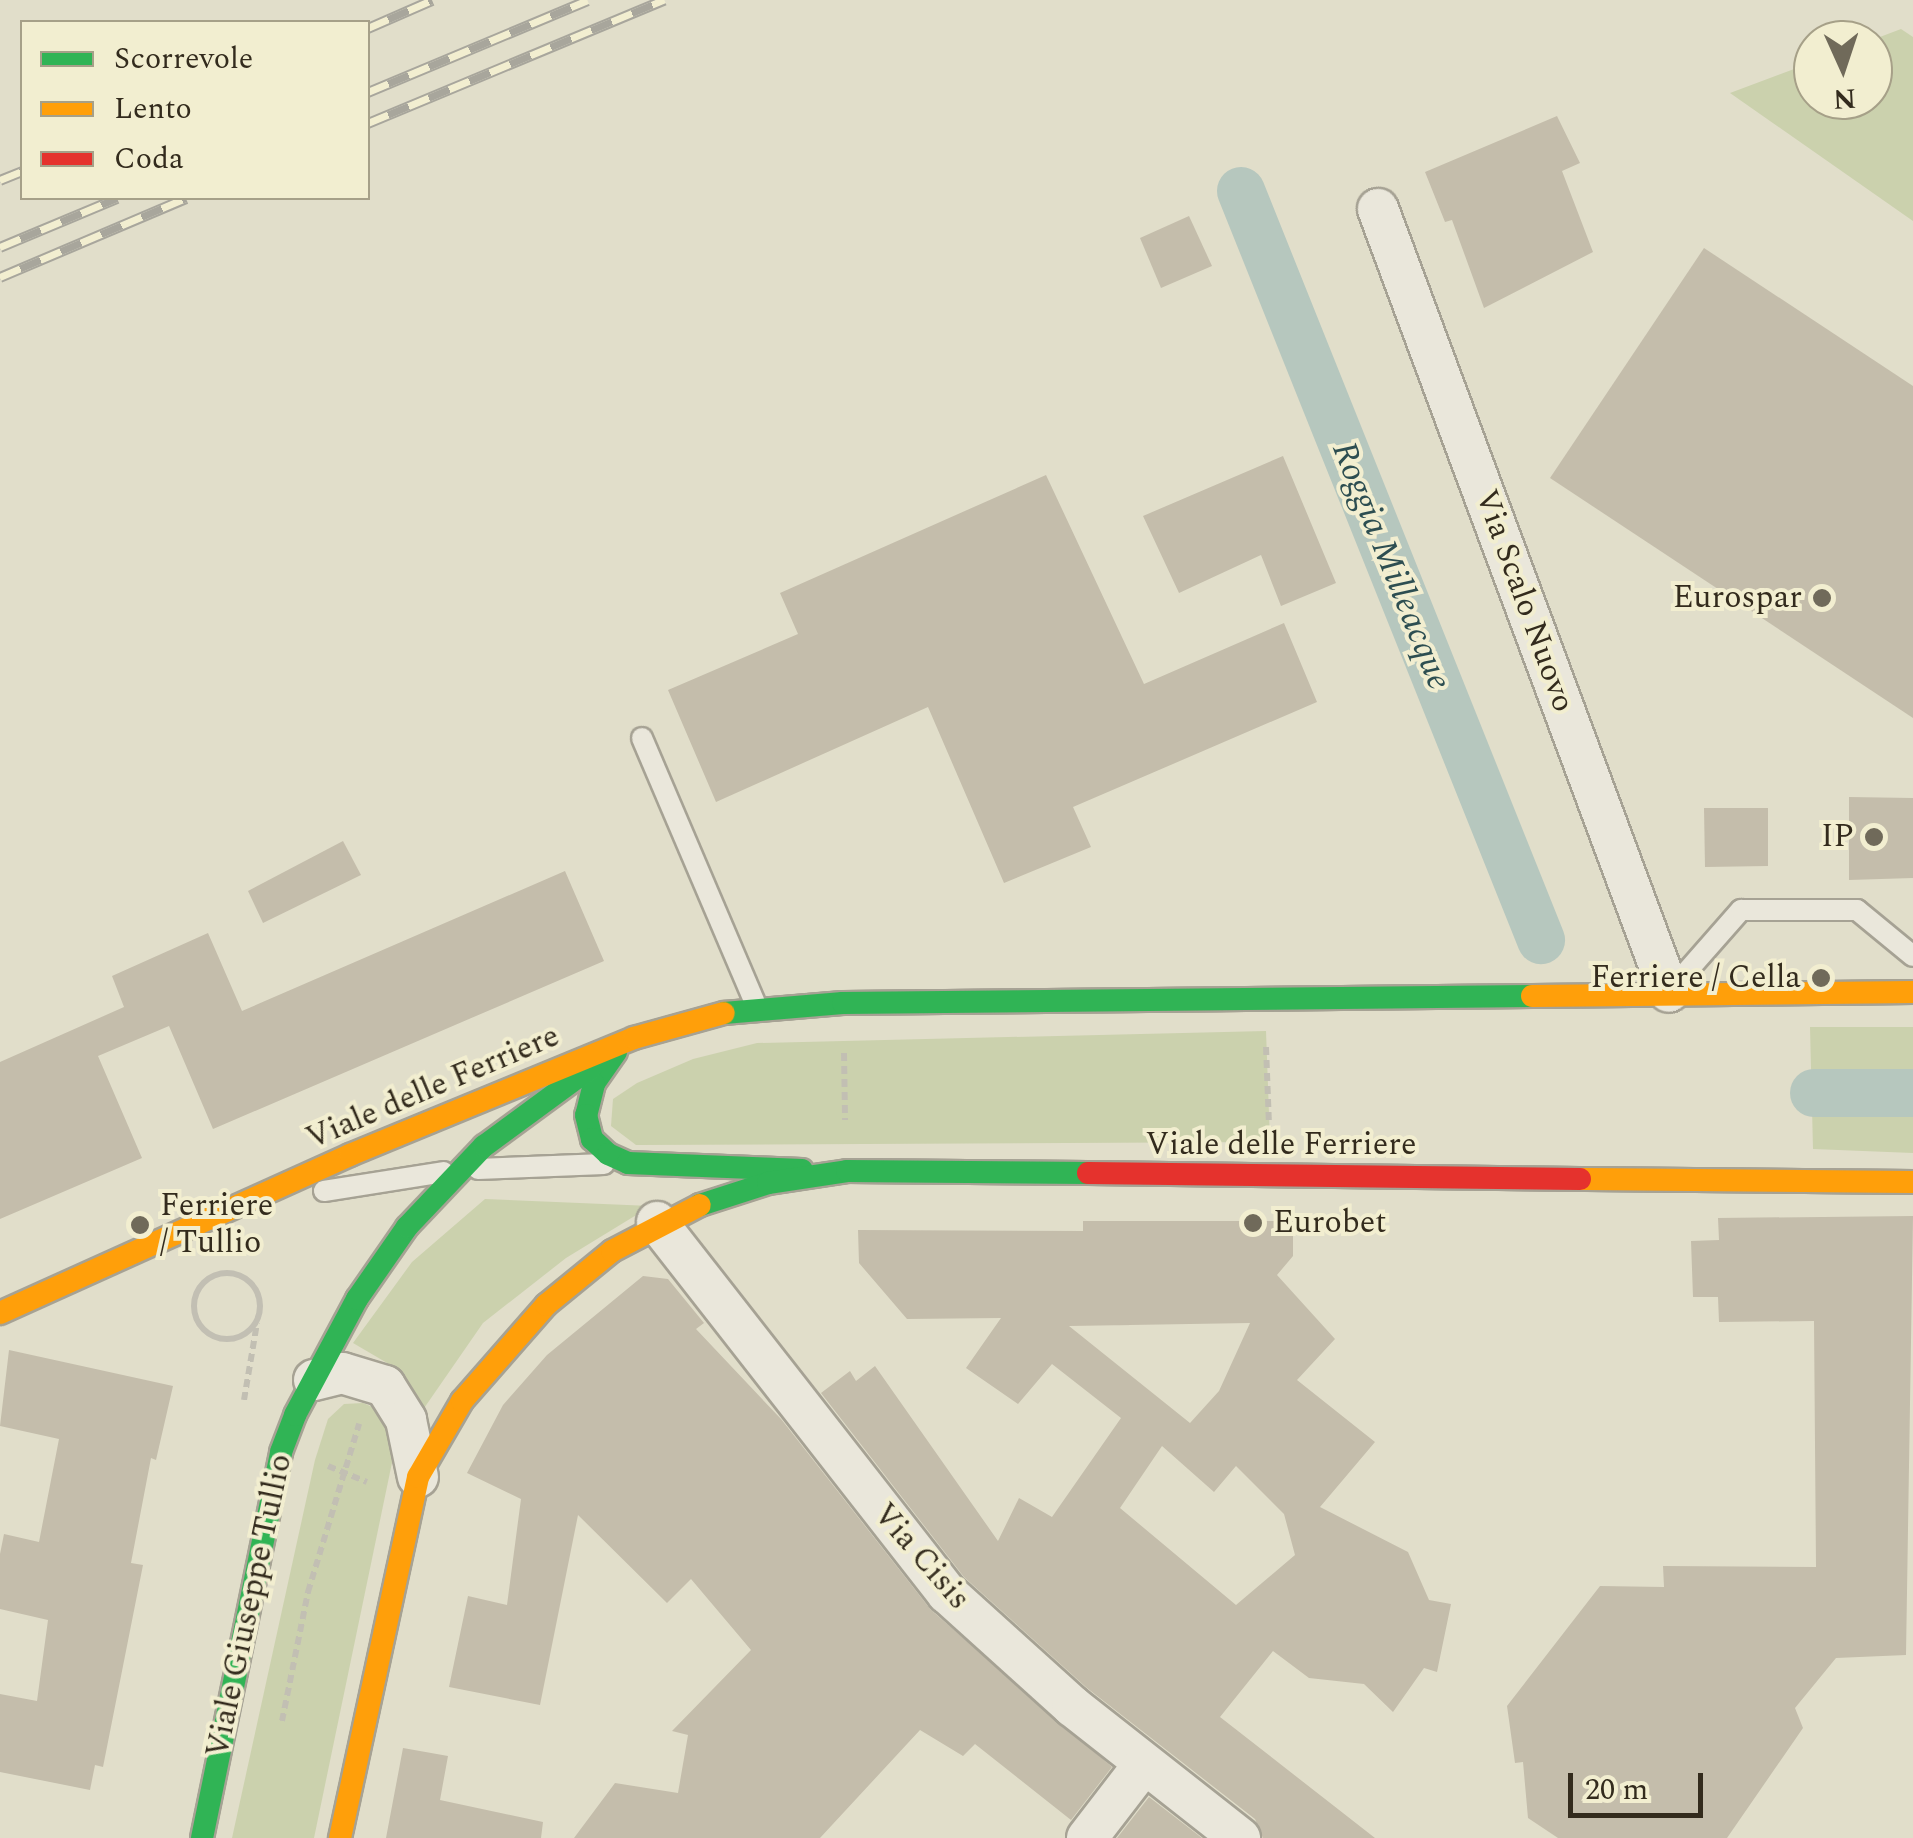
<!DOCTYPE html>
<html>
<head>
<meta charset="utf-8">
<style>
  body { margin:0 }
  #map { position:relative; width:1913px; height:1838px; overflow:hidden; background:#e1deca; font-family:Spectral,serif }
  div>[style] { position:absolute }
  .green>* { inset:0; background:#cbd1ad }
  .canal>* { height:48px; margin:-24px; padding:0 24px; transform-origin:24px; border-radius:24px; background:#b6c7be }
  .building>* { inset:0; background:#c4bdab }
  .path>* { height:6px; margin-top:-3px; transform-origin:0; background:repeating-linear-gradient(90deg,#c2bfb3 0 8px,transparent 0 13px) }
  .path>.ring { margin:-3px; padding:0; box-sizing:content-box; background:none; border:6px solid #c2bfb3; border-radius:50% }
  .roads { filter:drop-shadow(2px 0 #a6a294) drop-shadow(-2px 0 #a6a294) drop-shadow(0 2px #a6a294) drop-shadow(0 -2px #a6a294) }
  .lane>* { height:20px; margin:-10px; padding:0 10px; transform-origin:10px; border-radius:10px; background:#eae7db }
  .street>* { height:40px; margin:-20px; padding:0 20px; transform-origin:20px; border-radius:20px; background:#eae7db }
  .fast>* { height:22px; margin:-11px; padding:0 11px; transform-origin:11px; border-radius:11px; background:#30b455 }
  .slow>* { height:22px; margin:-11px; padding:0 11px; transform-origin:11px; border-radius:11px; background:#ff9f0a }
  .jam>* { height:22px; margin:-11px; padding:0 11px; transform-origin:11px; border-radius:11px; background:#e5322d }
  .rail>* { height:11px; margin-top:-5.5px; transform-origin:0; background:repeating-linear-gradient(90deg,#f2eed0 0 22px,#a8a69c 0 44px); box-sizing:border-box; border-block:2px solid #a8a69c }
  .dots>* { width:28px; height:28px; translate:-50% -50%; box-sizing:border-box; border:5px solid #f2eed0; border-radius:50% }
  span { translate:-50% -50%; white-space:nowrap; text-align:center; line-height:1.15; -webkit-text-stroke:8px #f2eed0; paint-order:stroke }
  .poi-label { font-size:32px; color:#332b1d }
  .right { translate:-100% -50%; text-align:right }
  .left { translate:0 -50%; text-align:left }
  .street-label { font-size:32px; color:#332b1d }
  .water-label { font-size:35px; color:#2d4e51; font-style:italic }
  .legend { position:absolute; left:20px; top:20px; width:350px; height:180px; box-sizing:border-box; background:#f2eed0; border:2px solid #a6a088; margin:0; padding:12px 18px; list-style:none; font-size:30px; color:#332b1d }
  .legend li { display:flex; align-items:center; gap:20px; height:50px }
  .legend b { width:50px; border:2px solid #a6a088 }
  .north { position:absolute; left:1793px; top:20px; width:100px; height:100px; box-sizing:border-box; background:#f2eed0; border:2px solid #a6a088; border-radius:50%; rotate:177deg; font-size:28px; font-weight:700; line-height:40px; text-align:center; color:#332b1d }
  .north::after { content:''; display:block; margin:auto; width:35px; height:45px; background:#706a5a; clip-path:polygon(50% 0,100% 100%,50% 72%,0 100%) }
  .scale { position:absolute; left:1568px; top:1773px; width:135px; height:45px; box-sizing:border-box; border:5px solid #332b1d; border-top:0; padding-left:12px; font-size:30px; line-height:35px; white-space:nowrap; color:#332b1d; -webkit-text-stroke:8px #f2eed0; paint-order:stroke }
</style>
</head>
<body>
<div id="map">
  <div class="green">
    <div style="clip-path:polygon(1901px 29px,1913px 37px,1913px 221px,1730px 93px,1813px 62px,1813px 100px,1873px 100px,1872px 40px)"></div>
    <div style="clip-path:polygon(1810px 1027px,1913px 1027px,1913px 1153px,1813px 1149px)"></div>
    <div style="clip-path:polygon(1266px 1031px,1270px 1142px,636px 1145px,611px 1126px,613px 1099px,637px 1083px,693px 1059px,757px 1043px)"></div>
    <div style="clip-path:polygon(485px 1199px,651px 1206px,566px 1258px,483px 1323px,420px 1414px,394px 1367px,353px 1343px,412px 1262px)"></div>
    <div style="clip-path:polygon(363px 1403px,380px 1410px,394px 1453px,314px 1838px,232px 1838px,315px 1460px,328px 1419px,344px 1404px)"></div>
  </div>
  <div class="canal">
    <div style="left:1241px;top:191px;width:807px;rotate:68.17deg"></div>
    <div style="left:1814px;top:1093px;width:99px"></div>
  </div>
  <div class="building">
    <div style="clip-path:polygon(1557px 116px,1580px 163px,1562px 171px,1593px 252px,1484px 308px,1452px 220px,1445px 222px,1425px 172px)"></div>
    <div style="clip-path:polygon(1189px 216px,1212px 266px,1161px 288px,1140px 238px)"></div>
    <div style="clip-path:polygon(1704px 248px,1913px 386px,1913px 718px,1550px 478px)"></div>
    <div style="clip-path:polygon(1283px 456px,1336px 583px,1281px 606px,1261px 555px,1179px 593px,1143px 516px)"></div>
    <div style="clip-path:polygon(1046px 475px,1144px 684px,1284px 623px,1317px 702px,1073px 807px,1091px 847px,1004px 883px,928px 707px,716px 802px,668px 690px,798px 634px,780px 593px)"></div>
    <div style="clip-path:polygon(1849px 797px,1913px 798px,1913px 878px,1849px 880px)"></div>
    <div style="clip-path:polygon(1704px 808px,1768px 808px,1768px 866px,1705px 867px)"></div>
    <div style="clip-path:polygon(343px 841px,361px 875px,263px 923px,248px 891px)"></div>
    <div style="clip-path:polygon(565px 871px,604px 961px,213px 1129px,169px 1026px,98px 1056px,142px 1158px,0 1219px,0 1062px,124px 1007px,112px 976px,208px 933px,242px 1011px)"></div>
    <div style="clip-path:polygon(1913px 1216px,1906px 1655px,1836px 1658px,1795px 1708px,1803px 1728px,1727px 1838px,1558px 1838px,1528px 1818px,1523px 1762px,1515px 1763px,1507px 1706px,1600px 1586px,1664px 1587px,1663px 1566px,1816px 1567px,1814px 1321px,1719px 1322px,1718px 1297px,1693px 1297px,1691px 1241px,1719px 1240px,1718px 1218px)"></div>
    <div style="clip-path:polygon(evenodd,1083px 1221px,1293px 1221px,1293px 1256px,1277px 1275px,1335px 1339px,1297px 1380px,1375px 1442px,1320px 1507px,1408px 1552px,1429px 1600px,1451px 1604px,1437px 1672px,1424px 1668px,1393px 1712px,1364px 1684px,1309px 1678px,1273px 1651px,1220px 1717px,1375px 1838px,1263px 1838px,1255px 1819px,1087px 1688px,964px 1577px,821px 1393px,850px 1371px,856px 1381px,875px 1366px,998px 1541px,1019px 1498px,1052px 1517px,1121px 1418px,1052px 1364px,1018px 1404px,966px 1368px,1001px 1318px,907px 1319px,859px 1263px,858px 1230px,1083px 1231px,1083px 1221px,1250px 1323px,1219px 1391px,1190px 1423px,1069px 1326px,1250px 1323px,1083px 1221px,1162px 1446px,1214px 1492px,1236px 1466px,1284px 1514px,1295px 1555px,1236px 1605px,1120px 1508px,1162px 1446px)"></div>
    <div style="clip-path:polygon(643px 1276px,668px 1279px,704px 1323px,696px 1329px,781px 1419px,931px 1610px,1112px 1767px,1071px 1820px,975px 1744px,963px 1756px,920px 1730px,820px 1838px,574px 1838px,615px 1783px,678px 1793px,688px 1735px,672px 1731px,751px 1650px,691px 1579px,667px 1603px,578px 1515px,540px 1705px,449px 1687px,468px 1596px,507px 1605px,521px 1499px,467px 1473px,503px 1405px,547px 1355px)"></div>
    <div style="clip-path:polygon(9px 1350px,173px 1386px,156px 1460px,151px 1458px,131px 1563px,143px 1565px,103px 1767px,95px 1765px,90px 1790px,0 1772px,0 1694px,37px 1701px,48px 1620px,0 1609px,0 1554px,4px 1534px,39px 1542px,59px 1439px,0 1426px)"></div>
    <div style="clip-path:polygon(403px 1748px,448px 1756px,440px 1800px,543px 1822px,541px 1838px,386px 1838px)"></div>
    <div style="clip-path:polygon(1149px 1797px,1202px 1838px,1117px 1838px)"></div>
  </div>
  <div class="path">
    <div style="left:1266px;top:1047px;width:78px;rotate:87.8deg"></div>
    <div style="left:844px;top:1053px;width:67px;rotate:89.1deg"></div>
    <div class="ring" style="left:194px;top:1273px;width:60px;height:60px"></div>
    <div style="left:244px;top:1400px;width:78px;rotate:-80.4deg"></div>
    <div style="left:328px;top:1466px;width:42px;rotate:22.3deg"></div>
    <div style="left:282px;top:1721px;width:132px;rotate:-78.6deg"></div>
    <div style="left:308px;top:1592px;width:176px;rotate:-73.1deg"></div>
  </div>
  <div class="roads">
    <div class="lane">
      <div style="left:642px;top:738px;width:290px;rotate:66.9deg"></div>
      <div style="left:1675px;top:985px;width:100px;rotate:-48.7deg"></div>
      <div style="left:1741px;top:910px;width:116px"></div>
      <div style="left:1857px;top:910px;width:72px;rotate:39.4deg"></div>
      <div style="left:478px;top:1169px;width:126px;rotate:-2.3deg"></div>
      <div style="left:324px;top:1191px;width:121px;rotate:-9deg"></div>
    </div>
    <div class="street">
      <div style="left:1378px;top:209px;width:835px;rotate:69.61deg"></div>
      <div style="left:657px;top:1222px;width:471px;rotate:52deg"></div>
      <div style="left:947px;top:1593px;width:169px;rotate:42.1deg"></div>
      <div style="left:1072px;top:1706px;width:214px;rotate:38.2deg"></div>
      <div style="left:314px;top:1380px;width:29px;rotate:-14deg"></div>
      <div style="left:342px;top:1373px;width:45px;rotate:16.8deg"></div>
      <div style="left:385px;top:1386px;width:40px;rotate:58deg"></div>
      <div style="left:406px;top:1420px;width:58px;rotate:78.1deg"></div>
      <div style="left:1087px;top:1838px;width:93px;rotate:-52.4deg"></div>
    </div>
    <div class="fast">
      <div style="left:724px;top:1013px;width:119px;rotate:-4.8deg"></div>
      <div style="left:843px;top:1003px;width:689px;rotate:-0.58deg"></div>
      <div style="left:616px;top:1052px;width:39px;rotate:125deg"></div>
      <div style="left:594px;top:1084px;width:32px;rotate:104deg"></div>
      <div style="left:586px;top:1115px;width:25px;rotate:76deg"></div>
      <div style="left:592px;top:1139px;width:22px;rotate:43deg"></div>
      <div style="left:608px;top:1154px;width:22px;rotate:24deg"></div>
      <div style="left:628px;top:1163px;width:174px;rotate:2.3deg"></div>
      <div style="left:700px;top:1205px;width:71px;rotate:-17.9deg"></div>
      <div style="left:768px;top:1183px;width:80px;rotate:-8.6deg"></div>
      <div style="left:847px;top:1171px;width:241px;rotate:0.5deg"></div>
      <div style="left:202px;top:1838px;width:394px;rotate:-78.4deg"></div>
      <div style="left:281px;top:1452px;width:40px;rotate:-69deg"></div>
      <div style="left:295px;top:1415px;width:132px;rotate:-61.9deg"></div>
      <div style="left:357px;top:1299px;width:88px;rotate:-55.2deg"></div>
      <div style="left:407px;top:1227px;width:112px;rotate:-46.5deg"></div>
      <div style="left:484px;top:1146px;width:132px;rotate:-36.3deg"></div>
    </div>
    <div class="slow">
      <div style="left:1532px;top:996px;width:381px;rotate:-0.6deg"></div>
      <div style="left:1580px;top:1179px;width:333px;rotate:0.5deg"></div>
      <div style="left:0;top:1313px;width:384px;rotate:-24.3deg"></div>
      <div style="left:350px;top:1155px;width:307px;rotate:-22.4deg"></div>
      <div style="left:634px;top:1038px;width:93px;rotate:-15.5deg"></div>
      <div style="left:340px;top:1838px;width:369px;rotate:-77.8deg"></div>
      <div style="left:418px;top:1477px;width:88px;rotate:-59.9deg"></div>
      <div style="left:462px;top:1401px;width:128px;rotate:-48.8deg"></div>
      <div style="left:546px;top:1305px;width:85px;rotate:-39.3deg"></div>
      <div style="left:612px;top:1251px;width:99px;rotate:-27.6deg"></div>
    </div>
    <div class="jam">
      <div style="left:1088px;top:1173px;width:492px;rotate:0.7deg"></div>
    </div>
  </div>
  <div class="rail">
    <div style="left:368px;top:28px;width:70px;rotate:-23.6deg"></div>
    <div style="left:368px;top:92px;width:238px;rotate:-22.7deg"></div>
    <div style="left:368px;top:123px;width:321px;rotate:-22.6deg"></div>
    <div style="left:0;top:180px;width:24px;rotate:-22deg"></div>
    <div style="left:0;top:247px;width:127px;rotate:-22.7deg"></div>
    <div style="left:0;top:277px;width:202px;rotate:-23deg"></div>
  </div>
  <div class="dots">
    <div style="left:1822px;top:598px;background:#706a5a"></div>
    <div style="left:1874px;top:837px;background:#706a5a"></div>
    <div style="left:1821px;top:978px;background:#706a5a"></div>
    <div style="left:1253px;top:1223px;background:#706a5a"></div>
    <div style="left:140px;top:1225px;background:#706a5a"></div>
  </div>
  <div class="poi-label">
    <span class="right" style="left:1802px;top:598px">Eurospar</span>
    <span class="right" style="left:1854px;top:837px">IP</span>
    <span class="right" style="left:1801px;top:978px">Ferriere / Cella</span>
    <span class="left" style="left:160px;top:1225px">Ferriere<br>/ Tullio</span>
    <span class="left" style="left:1273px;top:1223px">Eurobet</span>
  </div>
  <div class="street-label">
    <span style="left:1524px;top:601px;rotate:70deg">Via Scalo Nuovo</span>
    <span style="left:433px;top:1088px;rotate:-23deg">Viale delle Ferriere</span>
    <span style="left:1281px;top:1145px">Viale delle Ferriere</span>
    <span style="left:921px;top:1557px;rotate:49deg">Via Cisis</span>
    <span style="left:250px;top:1606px;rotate:-78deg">Viale Giuseppe Tullio</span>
  </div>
  <div class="water-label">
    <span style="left:1391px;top:566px;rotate:68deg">Roggia Milleacque</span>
  </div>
  <ul class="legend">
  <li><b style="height:12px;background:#30b455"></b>Scorrevole</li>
  <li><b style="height:12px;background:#ff9f0a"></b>Lento</li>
  <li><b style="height:12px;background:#e5322d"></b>Coda</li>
  </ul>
  <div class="north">N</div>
  <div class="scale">20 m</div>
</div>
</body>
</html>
